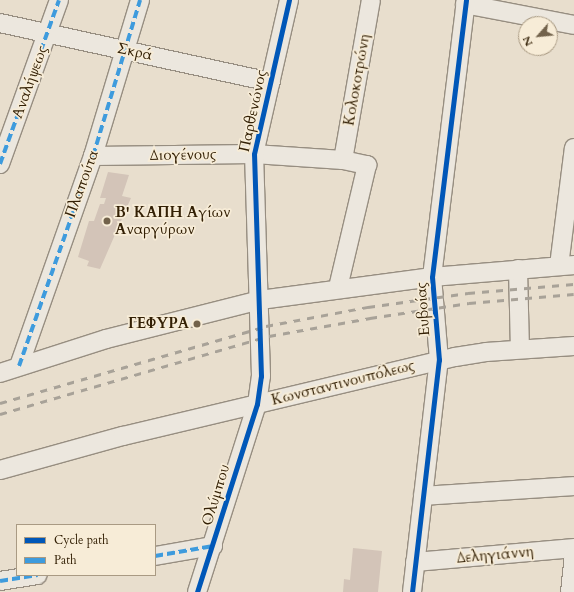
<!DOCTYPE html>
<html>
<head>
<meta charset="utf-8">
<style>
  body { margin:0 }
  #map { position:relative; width:574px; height:592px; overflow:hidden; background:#e8decd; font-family:Cardo,serif }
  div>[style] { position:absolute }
  .building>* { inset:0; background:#d3c4b8 }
  .roads { filter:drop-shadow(1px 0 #978e81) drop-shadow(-1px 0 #978e81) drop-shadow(0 1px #978e81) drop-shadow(0 -1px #978e81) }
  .minor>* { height:18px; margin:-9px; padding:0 9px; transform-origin:9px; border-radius:9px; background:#ece7de }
  .rail>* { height:3px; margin-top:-1.5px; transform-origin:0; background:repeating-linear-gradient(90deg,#a8a298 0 7px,transparent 0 14px) }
  .quiet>* { height:4px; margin-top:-2px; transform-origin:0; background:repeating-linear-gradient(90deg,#3e9bdd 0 8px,transparent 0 12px) }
  .cycleway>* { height:5px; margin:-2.5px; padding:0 2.5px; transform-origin:2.5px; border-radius:2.5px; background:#0057b8 }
  .dots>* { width:11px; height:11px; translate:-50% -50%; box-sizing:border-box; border:2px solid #f7ecd7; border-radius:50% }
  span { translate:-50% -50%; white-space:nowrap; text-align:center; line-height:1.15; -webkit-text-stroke:3.5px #f7ecd7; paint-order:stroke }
  .street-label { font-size:15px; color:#332005 }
  .poi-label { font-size:15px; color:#332005; font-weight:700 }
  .left { translate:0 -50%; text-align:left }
  .right { translate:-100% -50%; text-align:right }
  .legend { position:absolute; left:16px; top:524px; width:140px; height:52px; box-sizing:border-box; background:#f7ecd7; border:1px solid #a99a83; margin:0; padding:5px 7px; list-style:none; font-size:12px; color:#332005 }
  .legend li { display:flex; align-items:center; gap:8px; height:20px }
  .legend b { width:20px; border:1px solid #a99a83 }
  .north { position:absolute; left:518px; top:16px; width:40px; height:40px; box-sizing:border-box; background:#f7ecd7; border:1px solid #a99a83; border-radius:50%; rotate:243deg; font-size:11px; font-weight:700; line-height:16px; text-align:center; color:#332005 }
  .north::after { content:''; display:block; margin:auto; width:14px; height:18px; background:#72624b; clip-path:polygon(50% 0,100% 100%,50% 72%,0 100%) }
</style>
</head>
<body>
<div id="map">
  <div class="building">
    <div style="clip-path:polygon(108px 172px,129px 175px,122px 196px,131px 198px,100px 269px,87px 266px,89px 261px,78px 257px,89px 221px,94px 221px,100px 204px,104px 204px,106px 198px,100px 198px)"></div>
    <div style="clip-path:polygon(353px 548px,382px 551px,378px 592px,343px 592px,344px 579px,350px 580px)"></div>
  </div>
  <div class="roads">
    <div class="minor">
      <div style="left:465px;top:4px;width:111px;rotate:10.9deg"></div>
      <div style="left:0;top:23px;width:277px;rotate:12.3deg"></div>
      <div style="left:93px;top:156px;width:161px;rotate:-0.7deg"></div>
      <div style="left:254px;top:154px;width:89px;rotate:3.9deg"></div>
      <div style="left:343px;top:160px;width:25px;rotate:12deg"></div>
      <div style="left:367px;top:165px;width:126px;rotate:103.3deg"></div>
      <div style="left:343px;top:160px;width:162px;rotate:-80.1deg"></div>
      <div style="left:0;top:164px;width:174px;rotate:-70.2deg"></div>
      <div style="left:559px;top:266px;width:119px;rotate:-82.8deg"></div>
      <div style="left:518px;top:269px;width:80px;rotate:88.6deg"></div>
      <div style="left:19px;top:366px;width:223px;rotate:-70.6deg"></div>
      <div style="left:93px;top:156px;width:163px;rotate:-73.2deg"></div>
      <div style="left:0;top:373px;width:111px;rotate:-17.8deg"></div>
      <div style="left:106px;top:339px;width:159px;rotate:-14.2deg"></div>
      <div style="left:260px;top:300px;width:174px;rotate:-7.6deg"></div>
      <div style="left:432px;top:277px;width:143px;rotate:-4.8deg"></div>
      <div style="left:0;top:470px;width:128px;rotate:-15.5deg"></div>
      <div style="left:123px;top:436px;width:341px;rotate:-13.4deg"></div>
      <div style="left:455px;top:357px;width:31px;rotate:-9deg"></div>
      <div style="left:486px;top:352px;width:88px;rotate:-3.9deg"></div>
      <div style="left:423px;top:496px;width:151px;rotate:-3.8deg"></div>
      <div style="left:155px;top:556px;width:59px;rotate:-9.8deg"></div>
      <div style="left:415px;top:562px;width:160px;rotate:-5deg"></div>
      <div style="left:0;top:581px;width:38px;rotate:-9deg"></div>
      <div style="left:197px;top:592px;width:197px;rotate:-72.3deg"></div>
      <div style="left:257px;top:404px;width:28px;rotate:-82deg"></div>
      <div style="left:261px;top:376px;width:222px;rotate:-91.8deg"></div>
      <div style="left:254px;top:154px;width:158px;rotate:-77.2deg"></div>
      <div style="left:412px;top:592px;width:234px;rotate:-83.4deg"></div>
      <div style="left:439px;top:360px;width:83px;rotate:-94.8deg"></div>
      <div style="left:432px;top:277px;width:279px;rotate:-83deg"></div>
      <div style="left:570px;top:592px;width:37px;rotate:-84deg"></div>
    </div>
  </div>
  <div class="rail">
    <div style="left:0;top:403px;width:277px;rotate:-16.1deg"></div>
    <div style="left:266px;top:326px;width:104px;rotate:-10.6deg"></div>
    <div style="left:368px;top:307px;width:101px;rotate:-8deg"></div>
    <div style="left:468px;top:293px;width:106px;rotate:-4.9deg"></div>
    <div style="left:0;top:414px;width:280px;rotate:-16.2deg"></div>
    <div style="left:269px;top:336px;width:103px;rotate:-10.1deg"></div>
    <div style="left:370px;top:318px;width:100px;rotate:-8.6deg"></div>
    <div style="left:469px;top:303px;width:105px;rotate:-4.9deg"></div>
  </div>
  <div class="quiet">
    <div style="left:0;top:164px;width:174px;rotate:-70.2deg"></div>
    <div style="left:19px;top:366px;width:223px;rotate:-70.6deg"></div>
    <div style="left:93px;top:156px;width:163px;rotate:-73.2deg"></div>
    <div style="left:155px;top:556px;width:59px;rotate:-9.8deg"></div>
    <div style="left:0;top:581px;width:38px;rotate:-9deg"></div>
  </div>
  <div class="cycleway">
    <div style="left:197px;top:592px;width:197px;rotate:-72.3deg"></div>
    <div style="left:257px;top:404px;width:28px;rotate:-82deg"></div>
    <div style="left:261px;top:376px;width:222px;rotate:-91.8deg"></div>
    <div style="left:254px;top:154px;width:158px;rotate:-77.2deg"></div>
    <div style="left:412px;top:592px;width:234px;rotate:-83.4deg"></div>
    <div style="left:439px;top:360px;width:83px;rotate:-94.8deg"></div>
    <div style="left:432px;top:277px;width:279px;rotate:-83deg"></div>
  </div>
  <div class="dots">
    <div style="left:107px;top:221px;background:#72624b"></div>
    <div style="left:197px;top:324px;background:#72624b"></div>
  </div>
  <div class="street-label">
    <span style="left:135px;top:52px;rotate:12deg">Σκρά</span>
    <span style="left:357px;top:80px;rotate:-80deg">Κολοκοτρώνη</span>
    <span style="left:30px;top:82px;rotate:-70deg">Αναλήψεως</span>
    <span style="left:253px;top:111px;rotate:-78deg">Παρθενώνος</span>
    <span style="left:183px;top:155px;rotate:-1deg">Διογένους</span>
    <span style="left:82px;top:184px;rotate:-70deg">Πλαπούτα</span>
    <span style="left:423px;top:309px;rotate:-94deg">Ευβοίας</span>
    <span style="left:343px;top:383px;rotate:-14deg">Κωνσταντινουπόλεως</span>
    <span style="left:216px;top:495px;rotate:-73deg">Ολύμπου</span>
    <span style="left:495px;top:555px;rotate:-5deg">Δεληγιάννη</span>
  </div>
  <div class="poi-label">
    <span class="left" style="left:115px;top:221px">Β' ΚΑΠΗ Αγίων<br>Αναργύρων</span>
    <span class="right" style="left:189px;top:324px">ΓΕΦΥΡΑ</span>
  </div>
  <ul class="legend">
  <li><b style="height:5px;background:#0057b8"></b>Cycle path</li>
  <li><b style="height:5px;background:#3e9bdd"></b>Path</li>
  </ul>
  <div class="north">N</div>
</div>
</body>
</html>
